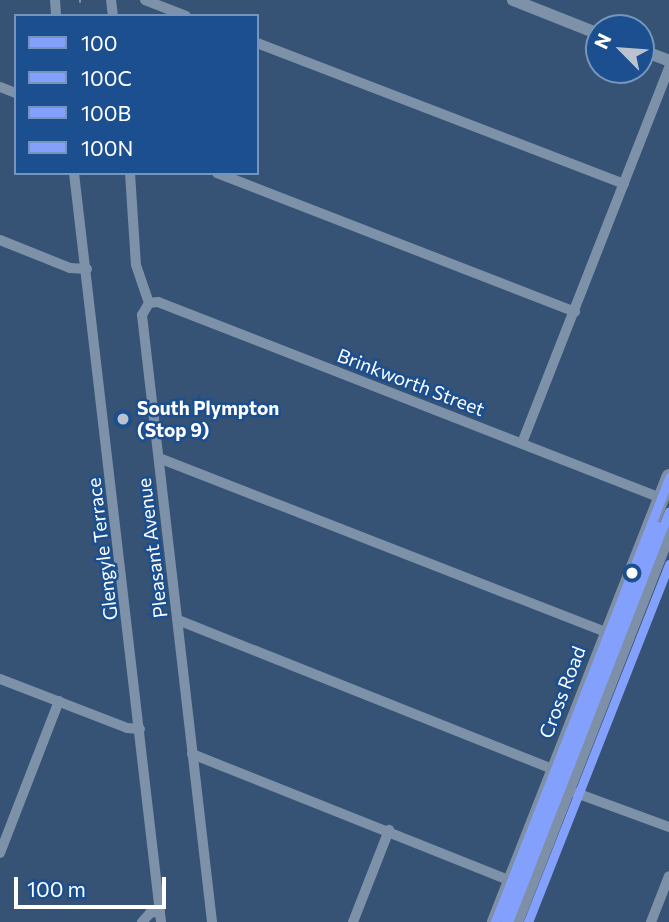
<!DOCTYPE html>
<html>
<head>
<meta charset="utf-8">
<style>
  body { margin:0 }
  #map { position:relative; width:669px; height:922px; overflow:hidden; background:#365274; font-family:Commissioner,sans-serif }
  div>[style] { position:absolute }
  .minor>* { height:10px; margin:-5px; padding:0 5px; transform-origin:5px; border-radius:5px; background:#7d92a8 }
  .tertiary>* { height:12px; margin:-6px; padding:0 6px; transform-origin:6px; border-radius:6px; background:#7d92a8 }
  .trunk>* { height:16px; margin:-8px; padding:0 8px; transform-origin:8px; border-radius:8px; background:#7e90a7 }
  .tram>* { height:2px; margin:-1px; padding:0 1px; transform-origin:1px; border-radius:1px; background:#7e92a7 }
  .bus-1>* { height:9px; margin:-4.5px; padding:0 4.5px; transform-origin:4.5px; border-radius:4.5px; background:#83a1fc }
  .bus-2>* { height:9px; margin:-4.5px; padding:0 4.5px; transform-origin:4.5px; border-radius:4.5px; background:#83a1fc }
  .bus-3>* { height:9px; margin:-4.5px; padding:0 4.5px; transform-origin:4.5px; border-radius:4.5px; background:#83a1fc }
  .bus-4>* { height:9px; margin:-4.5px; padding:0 4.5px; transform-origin:4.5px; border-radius:4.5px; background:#83a1fc }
  .dots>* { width:19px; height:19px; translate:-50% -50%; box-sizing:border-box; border:4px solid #1b4f8f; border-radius:50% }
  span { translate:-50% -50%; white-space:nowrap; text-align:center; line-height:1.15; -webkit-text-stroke:5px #1b4f8f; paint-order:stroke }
  .street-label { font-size:19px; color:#fff }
  .poi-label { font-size:19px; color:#fff; font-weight:700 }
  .left { translate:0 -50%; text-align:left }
  .legend { position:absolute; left:14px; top:14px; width:245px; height:161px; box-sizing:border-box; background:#1b4f8f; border:2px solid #7695bc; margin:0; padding:9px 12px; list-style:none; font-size:21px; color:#fff }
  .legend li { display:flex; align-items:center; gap:14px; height:35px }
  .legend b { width:35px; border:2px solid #7695bc }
  .north { position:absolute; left:585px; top:14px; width:70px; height:70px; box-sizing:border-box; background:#1b4f8f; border:2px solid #7695bc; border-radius:50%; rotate:295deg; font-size:19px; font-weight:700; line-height:28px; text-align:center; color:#fff }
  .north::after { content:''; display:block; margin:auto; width:24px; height:32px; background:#b9c2ce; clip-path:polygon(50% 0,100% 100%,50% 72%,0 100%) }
  .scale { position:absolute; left:14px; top:877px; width:152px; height:32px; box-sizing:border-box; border:4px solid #fff; border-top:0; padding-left:9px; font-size:21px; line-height:24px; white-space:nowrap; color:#fff; -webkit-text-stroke:5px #1b4f8f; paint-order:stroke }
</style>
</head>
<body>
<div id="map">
  <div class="minor">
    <div style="left:55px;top:0;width:16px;rotate:86deg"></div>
    <div style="left:111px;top:0;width:16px;rotate:83deg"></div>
    <div style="left:145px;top:0;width:44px;rotate:21.3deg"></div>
    <div style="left:257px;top:43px;width:393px;rotate:21deg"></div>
    <div style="left:0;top:87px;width:17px;rotate:21deg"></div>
    <div style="left:74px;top:173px;width:754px;rotate:83.37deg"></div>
    <div style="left:130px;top:173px;width:92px;rotate:86.3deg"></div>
    <div style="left:136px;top:265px;width:40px;rotate:71.1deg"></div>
    <div style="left:149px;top:303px;width:14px;rotate:120deg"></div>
    <div style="left:142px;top:315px;width:611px;rotate:83.42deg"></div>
    <div style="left:217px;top:173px;width:384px;rotate:21.2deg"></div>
    <div style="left:0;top:240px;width:75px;rotate:21.8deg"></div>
    <div style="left:70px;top:268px;width:17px;rotate:3deg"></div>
    <div style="left:149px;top:303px;width:9px;rotate:-6deg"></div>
    <div style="left:158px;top:302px;width:540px;rotate:21.29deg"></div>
    <div style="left:522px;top:443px;width:404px;rotate:-68.6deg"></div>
    <div style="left:159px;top:458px;width:501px;rotate:21.29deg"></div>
    <div style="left:178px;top:620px;width:406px;rotate:21.7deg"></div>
    <div style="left:0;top:679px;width:136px;rotate:21.1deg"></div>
    <div style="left:127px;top:728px;width:13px;rotate:4deg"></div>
    <div style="left:192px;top:754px;width:363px;rotate:21.7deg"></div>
    <div style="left:568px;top:790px;width:108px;rotate:20.1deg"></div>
    <div style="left:0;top:853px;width:163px;rotate:-68.8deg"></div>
    <div style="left:142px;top:922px;width:12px;rotate:-48deg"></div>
    <div style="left:150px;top:913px;width:10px;rotate:-11deg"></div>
    <div style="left:353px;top:922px;width:99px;rotate:-68.6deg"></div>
    <div style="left:651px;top:922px;width:49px;rotate:-68.6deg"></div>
  </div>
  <div class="tertiary">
    <div style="left:513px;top:0;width:92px;rotate:21.6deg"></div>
    <div style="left:641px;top:50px;width:30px;rotate:21deg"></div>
  </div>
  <div class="trunk">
    <div style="left:495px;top:922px;width:478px;rotate:-68.6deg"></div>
    <div style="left:515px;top:922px;width:421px;rotate:-68.6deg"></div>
  </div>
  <div class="tram">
    <div style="left:80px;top:0;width:2px;rotate:90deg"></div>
  </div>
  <div class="bus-1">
    <div style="left:495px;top:922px;width:478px;rotate:-68.6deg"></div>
  </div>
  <div class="bus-2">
    <div style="left:508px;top:922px;width:441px;rotate:-68.6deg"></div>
  </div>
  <div class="bus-3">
    <div style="left:528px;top:922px;width:385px;rotate:-68.5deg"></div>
  </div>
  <div class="bus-4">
    <div style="left:504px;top:918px;width:421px;rotate:-68.6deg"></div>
  </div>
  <div class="dots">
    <div style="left:123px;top:419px;background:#b9c2ce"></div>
    <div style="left:632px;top:573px;background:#fff"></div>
  </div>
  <div class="street-label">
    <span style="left:411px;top:382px;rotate:21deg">Brinkworth Street</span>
    <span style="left:152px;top:548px;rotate:-97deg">Pleasant Avenue</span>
    <span style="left:102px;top:549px;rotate:-97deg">Glengyle Terrace</span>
    <span style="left:562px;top:692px;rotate:-69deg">Cross Road</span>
  </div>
  <div class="poi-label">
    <span class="left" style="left:137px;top:419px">South Plympton<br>(Stop 9)</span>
  </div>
  <ul class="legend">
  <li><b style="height:9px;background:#83a1fc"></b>100</li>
  <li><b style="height:9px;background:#83a1fc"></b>100C</li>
  <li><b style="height:9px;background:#83a1fc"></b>100B</li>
  <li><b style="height:9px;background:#83a1fc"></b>100N</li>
  </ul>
  <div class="north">N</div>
  <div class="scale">100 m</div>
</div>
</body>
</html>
